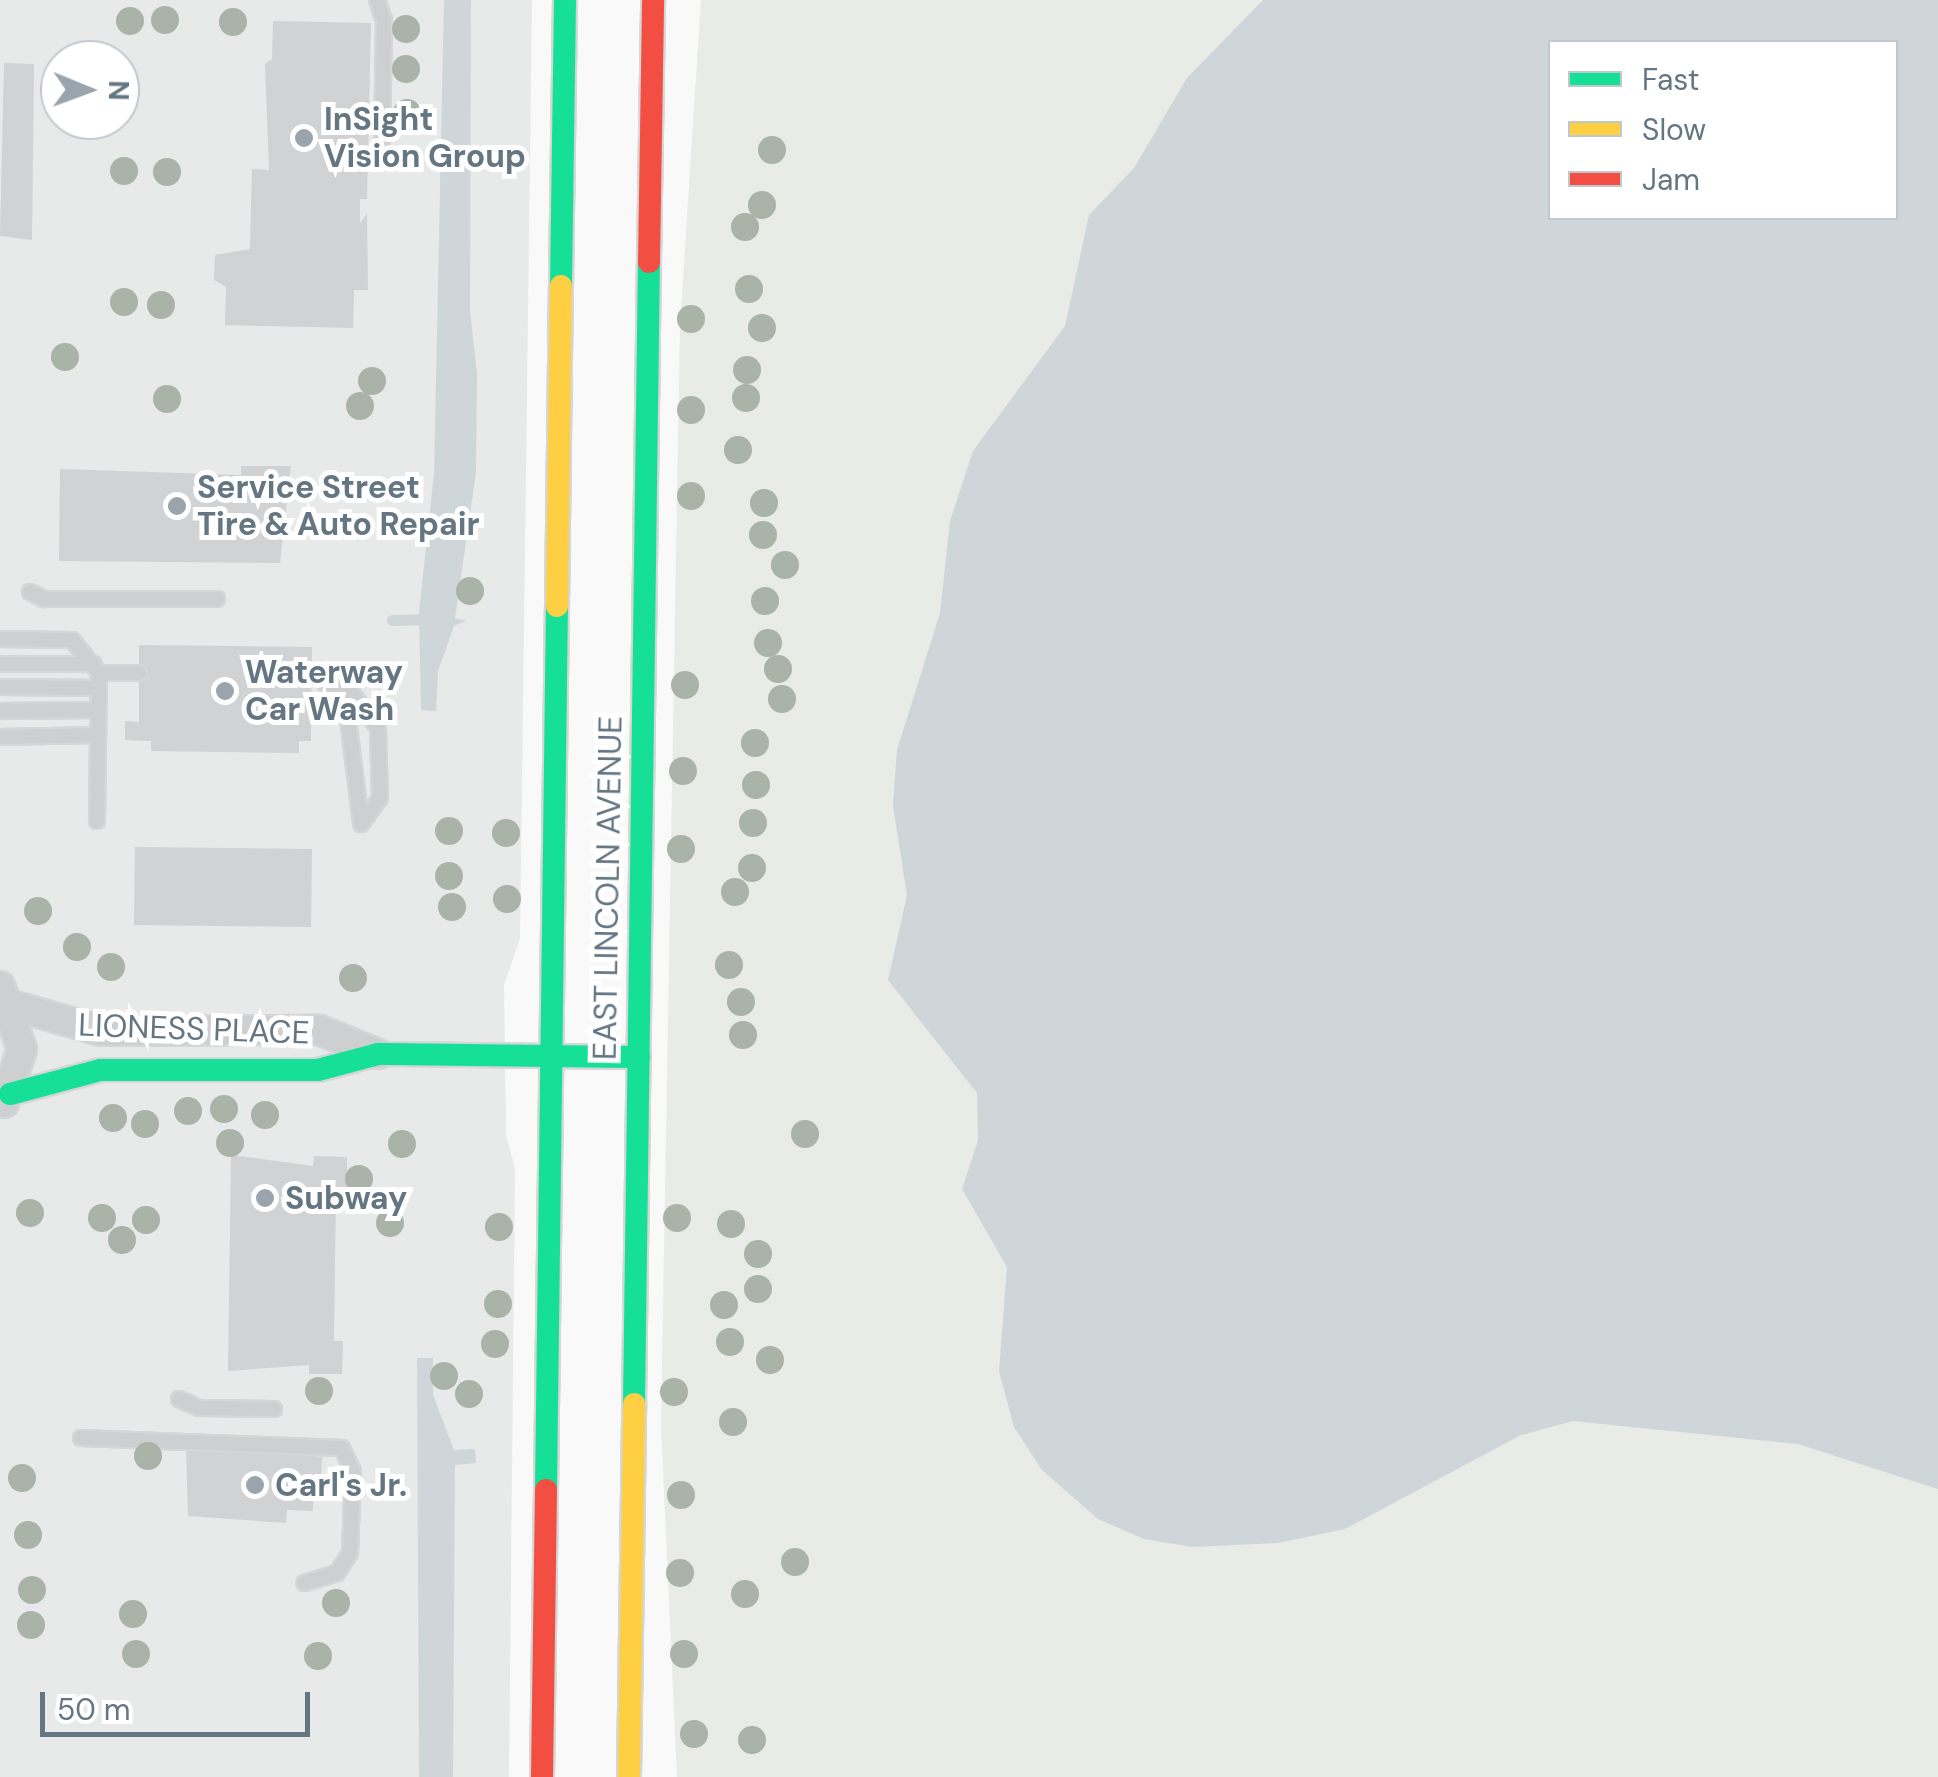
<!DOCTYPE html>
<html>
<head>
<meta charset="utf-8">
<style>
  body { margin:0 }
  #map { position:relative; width:1938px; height:1777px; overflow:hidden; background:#f9f9f9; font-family:"DM Sans",sans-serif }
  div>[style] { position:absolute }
  .built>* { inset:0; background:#e8e9e9 }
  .green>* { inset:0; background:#e8ebe6 }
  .water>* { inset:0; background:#ced6d9 }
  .stream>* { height:11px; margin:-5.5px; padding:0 5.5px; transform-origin:5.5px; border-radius:5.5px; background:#ced6d9 }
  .building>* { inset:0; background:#d0d2d3 }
  .roads { filter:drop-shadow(2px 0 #d5d6d7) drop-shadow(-2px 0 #d5d6d7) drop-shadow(0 2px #d5d6d7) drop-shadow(0 -2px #d5d6d7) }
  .lane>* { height:14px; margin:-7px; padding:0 7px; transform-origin:7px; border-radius:7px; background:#cecfd0 }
  .street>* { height:28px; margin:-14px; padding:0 14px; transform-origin:14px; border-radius:14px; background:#cecfd0 }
  .fast>* { height:22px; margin:-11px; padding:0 11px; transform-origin:11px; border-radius:11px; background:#16e098 }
  .slow>* { height:22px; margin:-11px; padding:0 11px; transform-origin:11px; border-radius:11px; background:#ffcf43 }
  .jam>* { height:22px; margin:-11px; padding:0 11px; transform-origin:11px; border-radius:11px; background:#f24e42 }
  .trees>* { width:28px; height:28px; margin:-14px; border-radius:50%; background:#a9b3a7 }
  .dots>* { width:28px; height:28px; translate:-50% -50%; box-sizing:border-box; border:5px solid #fff; border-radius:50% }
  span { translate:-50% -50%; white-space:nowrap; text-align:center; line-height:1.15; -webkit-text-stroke:10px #fff; paint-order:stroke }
  .poi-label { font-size:32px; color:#657683; font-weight:700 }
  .left { translate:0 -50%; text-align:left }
  .street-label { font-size:32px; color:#657683 }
  .legend { position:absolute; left:1548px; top:40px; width:350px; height:180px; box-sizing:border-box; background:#fff; border:2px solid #c1c8cd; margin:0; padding:12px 18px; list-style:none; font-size:30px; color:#657683 }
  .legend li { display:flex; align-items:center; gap:20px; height:50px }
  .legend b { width:50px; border:2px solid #c1c8cd }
  .north { position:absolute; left:40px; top:40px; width:100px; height:100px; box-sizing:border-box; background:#fff; border:2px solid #c1c8cd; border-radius:50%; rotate:91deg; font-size:28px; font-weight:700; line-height:40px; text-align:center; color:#657683 }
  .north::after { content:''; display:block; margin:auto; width:35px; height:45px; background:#99a4ac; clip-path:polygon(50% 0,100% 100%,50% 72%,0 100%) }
  .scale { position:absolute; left:40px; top:1692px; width:270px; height:45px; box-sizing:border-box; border:5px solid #657683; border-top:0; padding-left:12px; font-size:30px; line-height:35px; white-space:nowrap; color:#657683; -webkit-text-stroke:8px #fff; paint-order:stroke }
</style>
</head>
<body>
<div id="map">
  <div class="built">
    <div style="clip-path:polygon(evenodd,0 0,532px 0,520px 938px,504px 985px,506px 1135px,515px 1169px,509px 1777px,0 1777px,0 0,60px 60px,120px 60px,120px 120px,60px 120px,60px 60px)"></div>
  </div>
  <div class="green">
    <div style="clip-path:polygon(evenodd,701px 0,1938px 0,1938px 1777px,677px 1777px,661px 1425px,680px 326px,701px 0,1550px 42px,1896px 42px,1896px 218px,1550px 218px,1550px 42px)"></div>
  </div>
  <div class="water">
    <div style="clip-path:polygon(444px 0,471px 0,470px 310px,477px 374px,476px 472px,455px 618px,466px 621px,454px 626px,438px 671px,436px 711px,421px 710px,419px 612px,434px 474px)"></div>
    <div style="clip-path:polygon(evenodd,1263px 0,1938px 0,1938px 1489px,1798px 1444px,1573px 1421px,1521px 1435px,1345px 1529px,1278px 1543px,1192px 1547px,1144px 1539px,1098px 1519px,1042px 1470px,1014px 1427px,999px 1371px,1007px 1267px,962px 1189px,978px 1140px,977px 1093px,888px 980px,907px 895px,893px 806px,897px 750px,940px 613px,950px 521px,973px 451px,1065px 326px,1089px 215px,1134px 168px,1187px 78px,1263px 0,1896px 42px,1896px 218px,1550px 218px,1550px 42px,1896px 42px)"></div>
    <div style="clip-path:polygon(417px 1358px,433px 1358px,433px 1395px,454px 1450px,475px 1449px,476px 1463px,455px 1465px,453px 1777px,419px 1777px)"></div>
  </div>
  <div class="stream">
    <div style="left:392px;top:620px;width:43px;rotate:-1.3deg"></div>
  </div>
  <div class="building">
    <div style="clip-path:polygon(273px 21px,371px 23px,367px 199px,360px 199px,360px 223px,367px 214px,368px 290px,354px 290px,353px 328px,225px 325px,226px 287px,214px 280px,215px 255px,250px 249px,252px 169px,269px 170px,265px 64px,272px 59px)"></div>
    <div style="clip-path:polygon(4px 63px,34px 64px,32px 240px,0 236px)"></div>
    <div style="clip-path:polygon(241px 466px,291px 466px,280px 563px,59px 561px,60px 469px,241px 475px)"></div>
    <div style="clip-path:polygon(139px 645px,312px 647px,311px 741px,299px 741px,299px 753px,151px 751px,151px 741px,125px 740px,125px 721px,139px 722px)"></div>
    <div style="clip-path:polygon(135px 847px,312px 849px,311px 927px,134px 925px)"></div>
    <div style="clip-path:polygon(231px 1155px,313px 1166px,314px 1156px,347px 1157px,347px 1191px,336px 1191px,334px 1341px,343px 1341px,342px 1374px,309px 1374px,309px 1365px,228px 1371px)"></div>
    <div style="clip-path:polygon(186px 1444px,322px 1457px,320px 1500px,313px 1499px,313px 1511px,287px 1510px,286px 1523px,188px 1516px)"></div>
  </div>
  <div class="roads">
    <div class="lane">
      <div style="left:377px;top:0;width:21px;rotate:71deg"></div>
      <div style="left:384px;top:20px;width:134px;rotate:90.9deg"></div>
      <div style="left:30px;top:592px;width:16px;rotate:27deg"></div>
      <div style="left:44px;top:599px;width:173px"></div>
      <div style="left:0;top:639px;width:72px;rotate:0.8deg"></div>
      <div style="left:72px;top:640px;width:43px;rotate:50.7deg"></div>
      <div style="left:99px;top:673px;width:148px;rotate:90.8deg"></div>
      <div style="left:0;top:664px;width:94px"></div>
      <div style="left:99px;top:673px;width:40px"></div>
      <div style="left:312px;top:676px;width:34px;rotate:14deg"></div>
      <div style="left:345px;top:684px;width:55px;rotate:53.1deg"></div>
      <div style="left:378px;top:728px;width:70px;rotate:88.4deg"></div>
      <div style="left:380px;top:798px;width:32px;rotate:126deg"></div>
      <div style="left:319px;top:676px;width:45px;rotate:51.3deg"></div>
      <div style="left:347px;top:711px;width:114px;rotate:82.9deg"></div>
      <div style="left:0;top:687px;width:99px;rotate:0.6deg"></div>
      <div style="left:0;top:711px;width:98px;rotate:-0.6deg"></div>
      <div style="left:0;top:737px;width:98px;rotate:-1.2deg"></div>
      <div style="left:179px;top:1399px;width:22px;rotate:24deg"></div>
      <div style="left:199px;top:1408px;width:75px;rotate:0.8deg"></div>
      <div style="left:81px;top:1438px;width:261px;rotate:2.2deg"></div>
      <div style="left:342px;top:1448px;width:26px;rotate:65deg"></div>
      <div style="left:353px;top:1472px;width:81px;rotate:92.1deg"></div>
      <div style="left:350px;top:1553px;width:24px;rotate:123deg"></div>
      <div style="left:337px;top:1573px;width:34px;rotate:163deg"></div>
    </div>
    <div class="street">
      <div style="left:0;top:986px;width:67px;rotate:70.8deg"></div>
      <div style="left:22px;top:1049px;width:57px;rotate:108.4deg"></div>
      <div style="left:11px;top:1005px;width:94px;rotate:16.1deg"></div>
      <div style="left:101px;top:1031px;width:218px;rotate:-0.3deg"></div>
      <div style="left:319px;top:1030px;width:64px;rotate:22.1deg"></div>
    </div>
    <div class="fast">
      <div style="left:561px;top:286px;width:286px;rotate:-89.2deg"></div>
      <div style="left:10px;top:1094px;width:94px;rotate:-14.8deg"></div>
      <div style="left:101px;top:1070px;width:217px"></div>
      <div style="left:318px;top:1070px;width:62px;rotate:-14.9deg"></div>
      <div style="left:378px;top:1054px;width:261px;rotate:0.7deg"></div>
      <div style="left:634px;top:1404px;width:1142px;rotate:-89.25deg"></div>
      <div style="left:546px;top:1490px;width:884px;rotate:-89.29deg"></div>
    </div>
    <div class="slow">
      <div style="left:557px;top:606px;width:320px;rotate:-89.3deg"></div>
      <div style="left:629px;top:1777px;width:373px;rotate:-89.2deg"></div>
    </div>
    <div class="jam">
      <div style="left:649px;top:262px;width:262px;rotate:-89.1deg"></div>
      <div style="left:542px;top:1777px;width:287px;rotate:-89.2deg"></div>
    </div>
  </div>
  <div class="trees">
    <div style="left:165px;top:20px"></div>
    <div style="left:130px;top:21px"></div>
    <div style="left:233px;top:22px"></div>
    <div style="left:406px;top:29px"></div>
    <div style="left:406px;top:69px"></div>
    <div style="left:407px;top:113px"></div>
    <div style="left:772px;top:150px"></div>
    <div style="left:124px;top:171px"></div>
    <div style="left:167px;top:172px"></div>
    <div style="left:762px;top:205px"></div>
    <div style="left:745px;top:227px"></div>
    <div style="left:749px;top:289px"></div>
    <div style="left:124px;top:302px"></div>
    <div style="left:161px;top:305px"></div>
    <div style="left:691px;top:319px"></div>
    <div style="left:762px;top:328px"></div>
    <div style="left:65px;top:357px"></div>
    <div style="left:747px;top:370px"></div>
    <div style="left:372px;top:381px"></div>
    <div style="left:746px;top:398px"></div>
    <div style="left:167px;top:399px"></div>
    <div style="left:360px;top:406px"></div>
    <div style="left:691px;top:410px"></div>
    <div style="left:738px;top:450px"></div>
    <div style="left:691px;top:496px"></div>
    <div style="left:764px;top:503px"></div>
    <div style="left:763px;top:535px"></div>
    <div style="left:785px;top:565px"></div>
    <div style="left:470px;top:591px"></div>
    <div style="left:765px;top:601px"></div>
    <div style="left:768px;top:643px"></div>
    <div style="left:778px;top:669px"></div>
    <div style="left:685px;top:685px"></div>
    <div style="left:782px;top:699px"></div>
    <div style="left:755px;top:743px"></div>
    <div style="left:683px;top:771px"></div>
    <div style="left:756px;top:785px"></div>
    <div style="left:753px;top:823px"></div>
    <div style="left:449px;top:831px"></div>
    <div style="left:506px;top:833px"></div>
    <div style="left:681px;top:849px"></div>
    <div style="left:752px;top:868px"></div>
    <div style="left:449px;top:876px"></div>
    <div style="left:735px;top:892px"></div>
    <div style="left:507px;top:899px"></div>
    <div style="left:452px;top:907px"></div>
    <div style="left:38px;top:911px"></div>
    <div style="left:77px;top:947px"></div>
    <div style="left:729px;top:965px"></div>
    <div style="left:111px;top:967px"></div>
    <div style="left:353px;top:978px"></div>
    <div style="left:741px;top:1002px"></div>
    <div style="left:743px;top:1035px"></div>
    <div style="left:224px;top:1109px"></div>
    <div style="left:188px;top:1111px"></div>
    <div style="left:265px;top:1115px"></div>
    <div style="left:113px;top:1118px"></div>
    <div style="left:145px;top:1124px"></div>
    <div style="left:805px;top:1134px"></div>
    <div style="left:230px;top:1143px"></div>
    <div style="left:402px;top:1144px"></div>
    <div style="left:359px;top:1179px"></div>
    <div style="left:30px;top:1213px"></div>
    <div style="left:102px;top:1218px"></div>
    <div style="left:677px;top:1218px"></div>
    <div style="left:146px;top:1220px"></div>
    <div style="left:390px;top:1223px"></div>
    <div style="left:731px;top:1224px"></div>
    <div style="left:499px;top:1227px"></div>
    <div style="left:122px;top:1240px"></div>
    <div style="left:758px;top:1254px"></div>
    <div style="left:758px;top:1289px"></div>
    <div style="left:498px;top:1304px"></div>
    <div style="left:724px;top:1305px"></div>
    <div style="left:730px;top:1342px"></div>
    <div style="left:495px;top:1344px"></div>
    <div style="left:770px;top:1360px"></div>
    <div style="left:444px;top:1376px"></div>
    <div style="left:319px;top:1391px"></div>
    <div style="left:674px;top:1392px"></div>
    <div style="left:469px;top:1394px"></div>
    <div style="left:733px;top:1422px"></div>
    <div style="left:148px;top:1456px"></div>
    <div style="left:22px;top:1478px"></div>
    <div style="left:681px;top:1495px"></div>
    <div style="left:28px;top:1535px"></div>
    <div style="left:795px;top:1562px"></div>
    <div style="left:680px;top:1573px"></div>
    <div style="left:32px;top:1590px"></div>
    <div style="left:745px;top:1594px"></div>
    <div style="left:336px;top:1603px"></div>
    <div style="left:133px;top:1614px"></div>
    <div style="left:31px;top:1625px"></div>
    <div style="left:136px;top:1654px"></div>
    <div style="left:684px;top:1654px"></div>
    <div style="left:318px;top:1656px"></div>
    <div style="left:694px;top:1734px"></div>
    <div style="left:752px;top:1740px"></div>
  </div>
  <div class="dots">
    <div style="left:304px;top:138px;background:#99a4ac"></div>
    <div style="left:177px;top:506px;background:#99a4ac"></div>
    <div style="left:225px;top:691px;background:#99a4ac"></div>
    <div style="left:265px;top:1198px;background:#99a4ac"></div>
    <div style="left:255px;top:1485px;background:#99a4ac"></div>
  </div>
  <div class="poi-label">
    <span class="left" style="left:324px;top:138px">InSight<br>Vision Group</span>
    <span class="left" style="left:197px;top:506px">Service Street<br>Tire &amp; Auto Repair</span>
    <span class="left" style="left:245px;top:691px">Waterway<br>Car Wash</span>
    <span class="left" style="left:285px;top:1198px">Subway</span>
    <span class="left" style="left:275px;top:1485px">Carl's Jr.</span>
  </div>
  <div class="street-label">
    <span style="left:608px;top:888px;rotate:-89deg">EAST LINCOLN AVENUE</span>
    <span style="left:194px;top:1029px;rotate:2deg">LIONESS PLACE</span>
  </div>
  <ul class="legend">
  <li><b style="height:12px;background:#16e098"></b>Fast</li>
  <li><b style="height:12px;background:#ffcf43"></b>Slow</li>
  <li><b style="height:12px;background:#f24e42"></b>Jam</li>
  </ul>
  <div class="north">N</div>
  <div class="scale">50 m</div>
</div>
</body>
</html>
